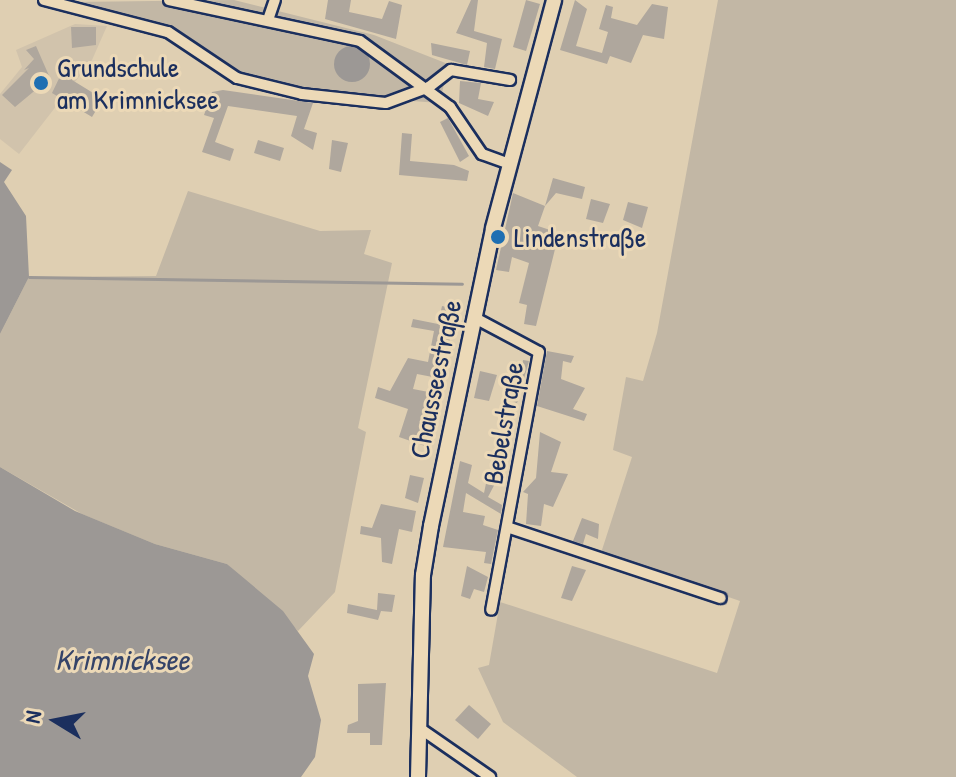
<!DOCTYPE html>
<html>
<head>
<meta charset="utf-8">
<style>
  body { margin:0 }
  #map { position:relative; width:956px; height:777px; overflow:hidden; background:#dfcfb2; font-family:"Patrick Hand",sans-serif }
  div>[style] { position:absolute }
  .built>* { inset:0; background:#d1c3ac }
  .green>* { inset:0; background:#c2b7a5 }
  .water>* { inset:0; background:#9c9895 }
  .round { border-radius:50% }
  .stream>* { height:3px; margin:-1.5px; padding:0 1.5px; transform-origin:1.5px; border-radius:1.5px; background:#9c9895 }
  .building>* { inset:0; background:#afa79d }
  .roads { filter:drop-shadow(2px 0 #1b2f5e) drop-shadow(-2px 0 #1b2f5e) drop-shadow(0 2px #1b2f5e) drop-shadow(0 -2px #1b2f5e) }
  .street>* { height:10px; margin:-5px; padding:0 5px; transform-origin:5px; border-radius:5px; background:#ecd9b7 }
  .secondary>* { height:14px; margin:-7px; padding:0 7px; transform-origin:7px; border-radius:7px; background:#ecd9b7 }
  .dots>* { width:22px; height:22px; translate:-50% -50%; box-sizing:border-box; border:4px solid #ecd9b7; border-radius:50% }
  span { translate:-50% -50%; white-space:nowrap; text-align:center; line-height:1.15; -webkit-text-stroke:6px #ecd9b7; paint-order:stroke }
  .poi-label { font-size:28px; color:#1b2f5e }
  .left { translate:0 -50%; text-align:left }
  .street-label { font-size:28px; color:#1b2f5e }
  .water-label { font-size:30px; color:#354469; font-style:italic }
  .north { position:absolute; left:16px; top:681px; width:80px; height:80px; -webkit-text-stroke:6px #ecd9b7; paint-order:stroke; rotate:280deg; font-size:22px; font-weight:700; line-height:32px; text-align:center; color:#1b2f5e }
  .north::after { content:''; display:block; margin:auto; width:28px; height:36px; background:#1b2f5e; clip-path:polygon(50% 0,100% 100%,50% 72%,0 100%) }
</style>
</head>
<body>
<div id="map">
  <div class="built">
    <div style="clip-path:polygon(75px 24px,107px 26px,92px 60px,19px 154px,0 139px,0 94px,22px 67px,16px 50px)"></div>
  </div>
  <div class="green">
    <div style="clip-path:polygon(234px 0,374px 35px,448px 64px,440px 103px,327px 95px,244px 79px,170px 30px,74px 2px)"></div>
    <div style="clip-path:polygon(718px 0,956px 0,956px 777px,577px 777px,503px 722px,478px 668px,489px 665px,500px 602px,717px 673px,740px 601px,601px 553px,632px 457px,613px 450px,626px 377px,643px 381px,657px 333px)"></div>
    <div style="clip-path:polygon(188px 191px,320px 231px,371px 230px,364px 254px,392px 263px,358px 428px,366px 432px,335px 592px,298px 631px,227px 564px,155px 544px,82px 514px,0 467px,0 334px,29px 277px,156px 276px)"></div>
  </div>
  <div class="water">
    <div class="round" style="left:334px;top:46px;width:36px;height:36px"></div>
    <div style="clip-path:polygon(0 162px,12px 170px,4px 182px,26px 216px,29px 277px,0 334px)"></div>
    <div style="clip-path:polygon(0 467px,75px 511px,155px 544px,227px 564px,283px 611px,314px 654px,308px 676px,321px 720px,315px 757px,301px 777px,0 777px)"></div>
  </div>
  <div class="stream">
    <div style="left:29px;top:277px;width:433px;rotate:0.9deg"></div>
  </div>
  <div class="building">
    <div style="clip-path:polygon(328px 0,351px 0,349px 12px,382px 19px,389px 1px,402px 5px,396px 39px,325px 19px)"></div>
    <div style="clip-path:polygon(471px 0,478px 0,474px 31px,502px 39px,495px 69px,484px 67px,487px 43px,456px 33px)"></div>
    <div style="clip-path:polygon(526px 0,540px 4px,526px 51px,513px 47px)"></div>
    <div style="clip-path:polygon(575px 0,587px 9px,576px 46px,602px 53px,608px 32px,599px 29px,606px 5px,613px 7px,611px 18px,637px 25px,652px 4px,668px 7px,664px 39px,643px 35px,631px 63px,610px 56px,607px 64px,560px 50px)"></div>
    <div style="clip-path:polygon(71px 27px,96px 27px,96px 45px,72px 48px)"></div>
    <div style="clip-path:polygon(431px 43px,470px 51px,467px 65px,432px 55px)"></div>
    <div style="clip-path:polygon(36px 46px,50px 78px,15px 107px,2px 95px,29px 68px,24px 70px,34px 59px,26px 50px)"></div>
    <div style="clip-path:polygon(66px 64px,77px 71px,72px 80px,103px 99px,92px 117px,52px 93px)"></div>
    <div style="clip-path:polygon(460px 81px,481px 83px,478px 99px,494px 102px,488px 116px,459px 103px)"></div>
    <div style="clip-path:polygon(223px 90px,313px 103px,304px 129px,317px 133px,313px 150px,291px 136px,297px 116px,228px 106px,215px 142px,234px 149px,230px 161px,202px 152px,214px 118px,204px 115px,212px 92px)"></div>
    <div style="clip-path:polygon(448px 118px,469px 156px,460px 162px,440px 122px)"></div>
    <div style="clip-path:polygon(402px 133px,412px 134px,410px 161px,454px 165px,469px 171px,467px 181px,399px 175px)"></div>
    <div style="clip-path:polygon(258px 140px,284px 148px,280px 161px,254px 153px)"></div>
    <div style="clip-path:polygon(332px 140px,348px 143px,341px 172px,329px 169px)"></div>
    <div style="clip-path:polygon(553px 178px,585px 187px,582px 199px,556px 193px,545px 206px)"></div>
    <div style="clip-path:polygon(513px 193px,545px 206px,538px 226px,559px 233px,536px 326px,524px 324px,527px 305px,519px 303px,529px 263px,512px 257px,509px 272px,496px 270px)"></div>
    <div style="clip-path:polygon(591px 199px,610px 204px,603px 223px,586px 219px)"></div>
    <div style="clip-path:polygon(628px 202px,648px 207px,642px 228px,623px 220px)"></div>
    <div style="clip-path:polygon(442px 306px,455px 309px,443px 379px,417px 374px,413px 389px,439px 394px,425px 446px,399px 437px,408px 409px,375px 398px,378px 387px,390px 391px,408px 358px,428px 362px,434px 331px,411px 327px,413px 319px,438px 324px)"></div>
    <div style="clip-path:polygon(547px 351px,574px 356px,571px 363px,563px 361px,561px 379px,585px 388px,573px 409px,587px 414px,584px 421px,537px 406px)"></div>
    <div style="clip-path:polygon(523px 360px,529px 361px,517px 403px,503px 398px,513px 373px,521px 377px)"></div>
    <div style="clip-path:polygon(480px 371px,497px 375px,489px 401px,474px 398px)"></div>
    <div style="clip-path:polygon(540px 432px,561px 442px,551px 472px,568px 474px,553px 507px,544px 504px,541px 526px,526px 524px,528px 494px,523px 492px,536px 478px)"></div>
    <div style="clip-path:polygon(460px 461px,472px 465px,468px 483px,484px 493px,489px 469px,501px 472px,488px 497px,502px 505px,501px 514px,466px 493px,463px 512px,485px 516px,483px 525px,498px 530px,491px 564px,484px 563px,486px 552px,443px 547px)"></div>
    <div style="clip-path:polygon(410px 475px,424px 478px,418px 503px,405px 498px)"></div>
    <div style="clip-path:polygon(381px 504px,416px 511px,412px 532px,399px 529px,392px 564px,382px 562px,381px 538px,360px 534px,361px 526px,372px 528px)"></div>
    <div style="clip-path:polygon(582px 518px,599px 524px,598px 539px,586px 534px,583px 544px,573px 541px)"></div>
    <div style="clip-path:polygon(467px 566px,488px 577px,484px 592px,474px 589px,470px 599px,461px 596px)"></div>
    <div style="clip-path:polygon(572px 566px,586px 570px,572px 601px,561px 598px)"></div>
    <div style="clip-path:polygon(378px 593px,395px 595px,392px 612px,381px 611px,378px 620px,347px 613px,348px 604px,377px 610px)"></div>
    <div style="clip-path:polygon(386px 683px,382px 745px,370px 745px,370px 733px,347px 733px,348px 725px,358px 721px,358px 684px)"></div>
    <div style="clip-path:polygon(469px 705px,491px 724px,478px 739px,455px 720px)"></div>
  </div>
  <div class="roads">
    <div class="street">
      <div style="left:44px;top:0;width:128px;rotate:14.5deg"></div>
      <div style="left:168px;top:32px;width:83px;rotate:33.7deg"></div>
      <div style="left:237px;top:78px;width:67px;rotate:13.8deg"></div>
      <div style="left:302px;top:94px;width:84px;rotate:6.1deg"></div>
      <div style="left:386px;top:103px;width:46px;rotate:-20.4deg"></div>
      <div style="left:429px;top:87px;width:28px;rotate:-38deg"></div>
      <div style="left:451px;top:70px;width:60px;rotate:9.6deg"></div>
      <div style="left:169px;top:0;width:195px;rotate:12.1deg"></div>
      <div style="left:360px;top:41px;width:112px;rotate:36.3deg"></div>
      <div style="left:450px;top:107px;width:57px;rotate:55.8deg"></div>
      <div style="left:482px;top:154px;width:29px;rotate:20deg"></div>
      <div style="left:269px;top:17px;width:18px;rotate:-71deg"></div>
      <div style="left:475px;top:318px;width:72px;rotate:28deg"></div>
      <div style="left:539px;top:352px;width:262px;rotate:100.5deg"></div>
      <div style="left:510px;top:528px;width:222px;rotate:18.4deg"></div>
      <div style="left:418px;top:727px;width:88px;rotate:34.8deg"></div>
    </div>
    <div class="secondary">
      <div style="left:418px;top:777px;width:202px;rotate:-88.6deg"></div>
      <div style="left:423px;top:575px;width:50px;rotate:-80.7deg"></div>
      <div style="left:431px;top:526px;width:304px;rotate:-78.2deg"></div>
      <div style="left:493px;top:228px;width:236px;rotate:-75deg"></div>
    </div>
  </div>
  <div class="dots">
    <div style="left:41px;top:83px;background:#1f6fb2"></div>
    <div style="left:498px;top:237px;background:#1f6fb2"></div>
  </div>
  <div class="poi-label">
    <span class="left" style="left:57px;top:83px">Grundschule<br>am Krimnicksee</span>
    <span class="left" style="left:514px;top:237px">Lindenstraße</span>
  </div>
  <div class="street-label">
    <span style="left:435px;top:379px;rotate:-78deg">Chausseestraße</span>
    <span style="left:503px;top:423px;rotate:-80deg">Bebelstraße</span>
  </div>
  <div class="water-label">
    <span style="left:122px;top:659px">Krimnicksee</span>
  </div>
  <div class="north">N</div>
</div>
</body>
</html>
